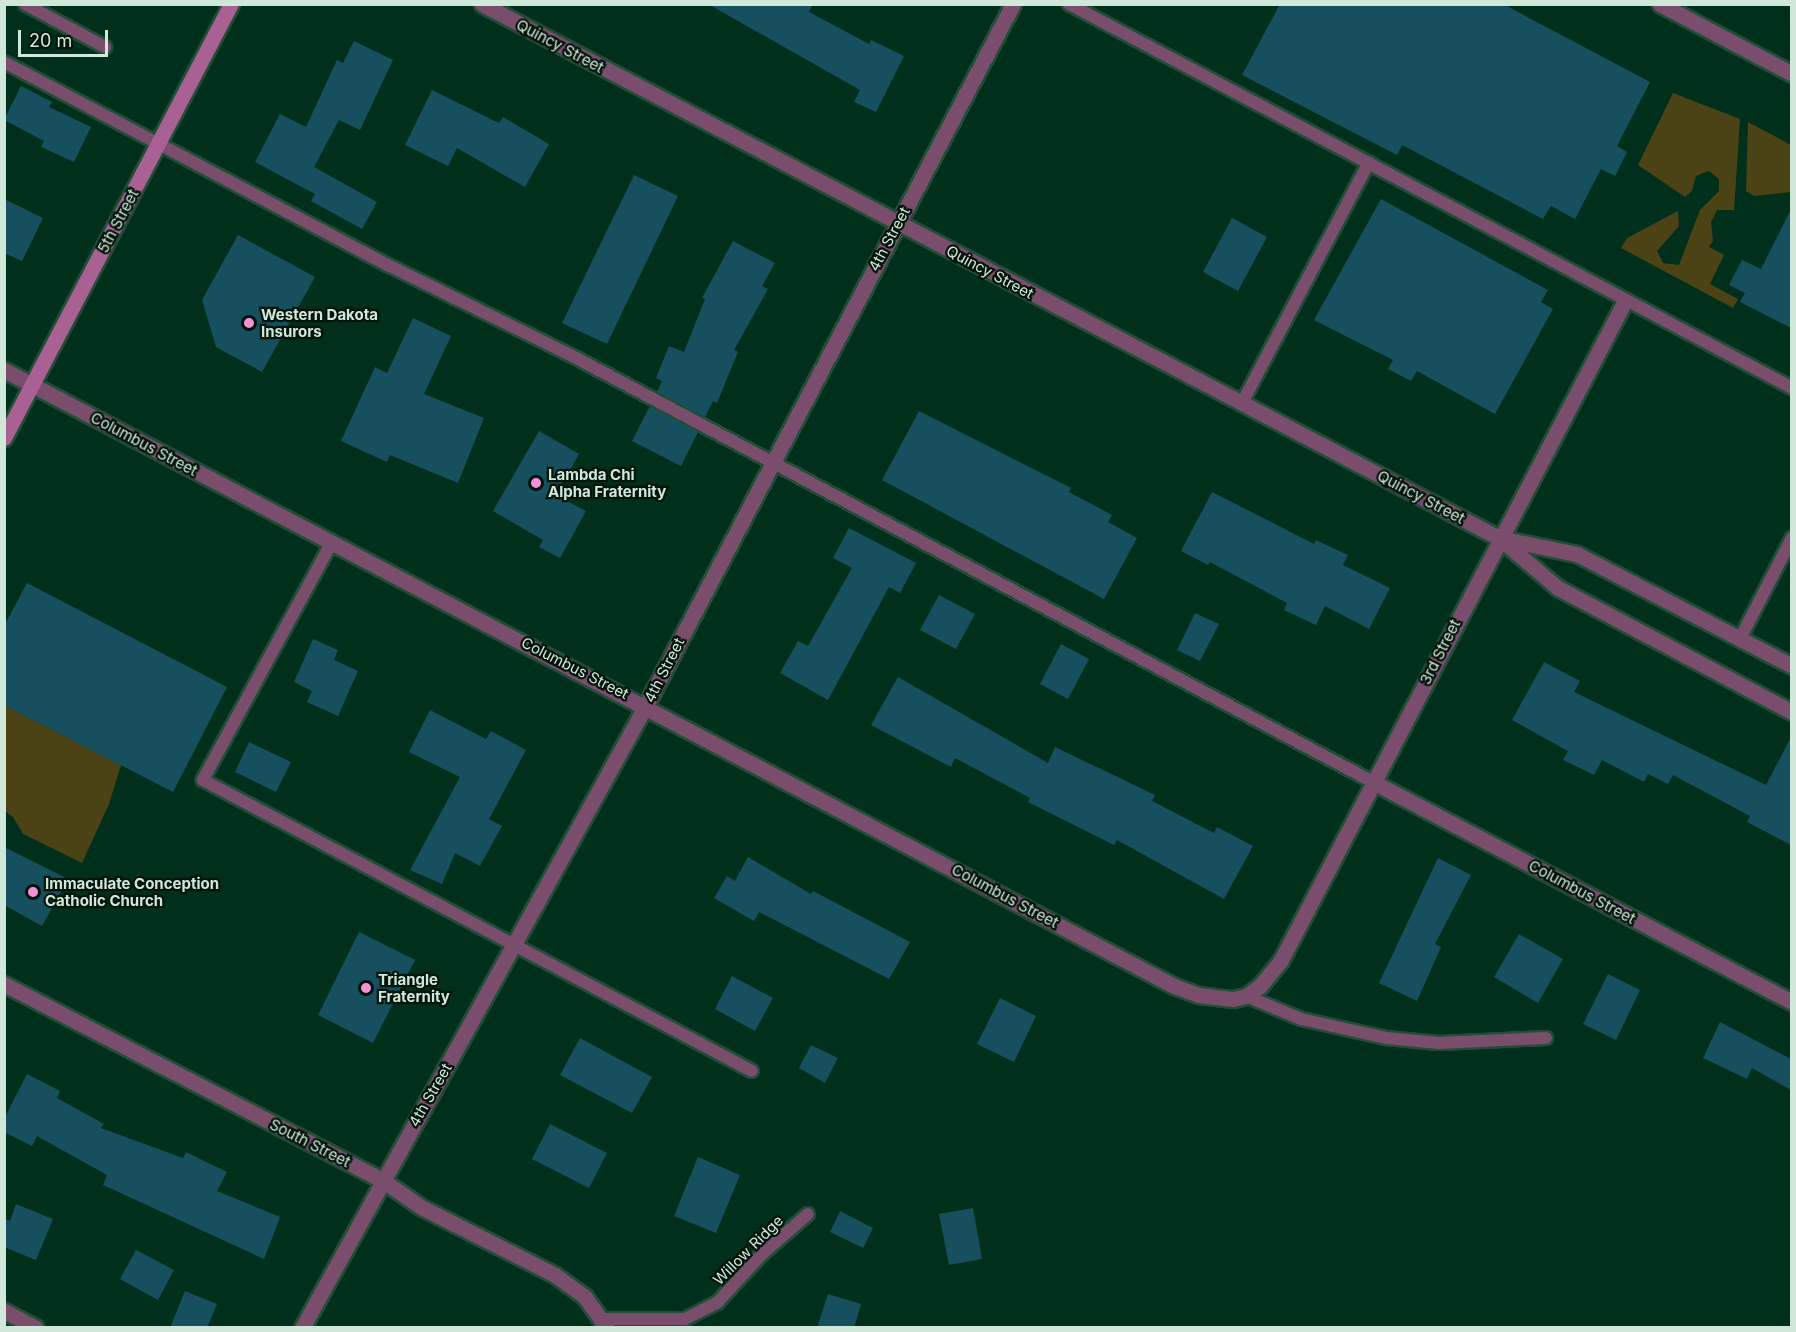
<!DOCTYPE html>
<html>
<head>
<meta charset="utf-8">
<style>
  body { margin:0 }
  #map { position:relative; width:1796px; height:1332px; overflow:hidden; background:#00301b; font-family:Inter,sans-serif }
  div>[style] { position:absolute }
  .green>* { inset:0; background:#4b4315 }
  .building>* { inset:0; background:#16505f }
  .roads { filter:drop-shadow(2px 0 #214d3a) drop-shadow(-2px 0 #214d3a) drop-shadow(0 2px #214d3a) drop-shadow(0 -2px #214d3a) }
  .service>* { height:12px; margin:-6px; padding:0 6px; transform-origin:6px; border-radius:6px; background:#7a4d6c }
  .minor>* { height:15px; margin:-7.5px; padding:0 7.5px; transform-origin:7.5px; border-radius:7.5px; background:#7a4d6c }
  .secondary>* { height:15px; margin:-7.5px; padding:0 7.5px; transform-origin:7.5px; border-radius:7.5px; background:#a96193 }
  .dots>* { width:16px; height:16px; translate:-50% -50%; box-sizing:border-box; border:3px solid #03140b; border-radius:50% }
  span { translate:-50% -50%; white-space:nowrap; text-align:center; line-height:1.15; -webkit-text-stroke:4.5px #03140b; paint-order:stroke }
  .street-label { font-size:15px; color:#d0e8da }
  .poi-label { font-size:15px; color:#d0e8da; font-weight:700 }
  .left { translate:0 -50%; text-align:left }
  .frame { position:absolute; inset:0; border:6px solid #d0e8da; pointer-events:none }
  .scale { position:absolute; left:18px; top:30px; width:90px; height:27px; box-sizing:border-box; border:3px solid #d0e8da; border-top:0; padding-left:8px; font-size:18px; line-height:21px; white-space:nowrap; color:#d0e8da; -webkit-text-stroke:4px #03140b; paint-order:stroke }
</style>
</head>
<body>
<div id="map">
  <div class="green">
    <div style="clip-path:polygon(1673px 93px,1740px 119px,1734px 210px,1717px 210px,1711px 222px,1713px 241px,1709px 247px,1724px 255px,1710px 284px,1738px 299px,1733px 308px,1621px 248px,1627px 238px,1678px 211px,1679px 226px,1657px 251px,1663px 263px,1679px 265px,1700px 210px,1719px 191px,1719px 179px,1709px 171px,1696px 176px,1692px 191px,1685px 197px,1638px 165px)"></div>
    <div style="clip-path:polygon(1748px 122px,1791px 145px,1791px 192px,1754px 196px,1746px 191px)"></div>
    <div style="clip-path:polygon(4px 705px,121px 765px,109px 804px,82px 863px,23px 834px,13px 817px,5px 811px)"></div>
  </div>
  <div class="building">
    <div style="clip-path:polygon(708px 4px,813px 4px,809px 12px,869px 44px,871px 40px,904px 56px,876px 112px,854px 102px,860px 90px)"></div>
    <div style="clip-path:polygon(1280px 4px,1503px 4px,1650px 82px,1617px 146px,1627px 152px,1615px 176px,1601px 169px,1575px 219px,1551px 206px,1543px 219px,1402px 145px,1397px 155px,1242px 75px)"></div>
    <div style="clip-path:polygon(354px 41px,393px 60px,360px 130px,339px 120px,314px 167px,377px 202px,362px 229px,311px 201px,315px 194px,255px 162px,280px 114px,306px 127px,337px 60px,343px 63px)"></div>
    <div style="clip-path:polygon(21px 86px,52px 102px,49px 107px,91px 127px,74px 162px,41px 147px,44px 141px,4px 120px)"></div>
    <div style="clip-path:polygon(432px 90px,499px 123px,503px 117px,549px 144px,525px 187px,457px 148px,448px 166px,405px 145px)"></div>
    <div style="clip-path:polygon(634px 175px,678px 196px,607px 344px,562px 323px)"></div>
    <div style="clip-path:polygon(4px 199px,43px 218px,22px 261px,4px 253px)"></div>
    <div style="clip-path:polygon(1381px 199px,1548px 290px,1541px 302px,1553px 309px,1495px 414px,1417px 371px,1411px 381px,1388px 369px,1393px 360px,1314px 320px)"></div>
    <div style="clip-path:polygon(1791px 209px,1791px 328px,1740px 302px,1745px 293px,1729px 285px,1742px 260px,1761px 269px)"></div>
    <div style="clip-path:polygon(1232px 218px,1267px 237px,1238px 291px,1203px 272px)"></div>
    <div style="clip-path:polygon(238px 235px,315px 277px,262px 372px,216px 347px,202px 300px)"></div>
    <div style="clip-path:polygon(733px 241px,775px 263px,762px 286px,768px 289px,734px 350px,738px 352px,717px 403px,713px 401px,705px 417px,657px 392px,662px 381px,656px 378px,669px 346px,684px 352px,705px 299px,702px 298px)"></div>
    <div style="clip-path:polygon(413px 318px,451px 336px,424px 394px,484px 418px,458px 483px,390px 455px,387px 462px,341px 441px,375px 367px,387px 373px)"></div>
    <div style="clip-path:polygon(650px 406px,698px 432px,681px 466px,632px 441px)"></div>
    <div style="clip-path:polygon(919px 411px,1071px 488px,1069px 492px,1112px 515px,1108px 522px,1137px 538px,1104px 599px,882px 480px)"></div>
    <div style="clip-path:polygon(539px 431px,579px 454px,556px 495px,586px 511px,560px 558px,539px 547px,543px 540px,493px 511px)"></div>
    <div style="clip-path:polygon(1212px 492px,1314px 544px,1316px 540px,1348px 555px,1343px 565px,1390px 588px,1369px 629px,1325px 606px,1316px 625px,1284px 610px,1287px 603px,1210px 562px,1208px 565px,1181px 551px)"></div>
    <div style="clip-path:polygon(849px 528px,916px 563px,900px 593px,889px 587px,828px 700px,780px 673px,798px 641px,808px 646px,852px 568px,833px 558px)"></div>
    <div style="clip-path:polygon(27px 583px,227px 687px,173px 792px,4px 705px,4px 626px)"></div>
    <div style="clip-path:polygon(939px 595px,975px 614px,956px 649px,920px 630px)"></div>
    <div style="clip-path:polygon(1195px 613px,1219px 624px,1200px 661px,1177px 650px)"></div>
    <div style="clip-path:polygon(313px 639px,338px 650px,334px 660px,358px 671px,338px 716px,307px 702px,312px 691px,294px 682px)"></div>
    <div style="clip-path:polygon(1061px 644px,1089px 659px,1068px 699px,1040px 684px)"></div>
    <div style="clip-path:polygon(1544px 662px,1580px 681px,1574px 692px,1766px 785px,1791px 737px,1791px 845px,1747px 822px,1750px 816px,1673px 775px,1668px 784px,1648px 774px,1644px 782px,1602px 760px,1594px 775px,1563px 760px,1568px 751px,1512px 720px)"></div>
    <div style="clip-path:polygon(898px 677px,1048px 763px,1055px 747px,1155px 795px,1152px 801px,1214px 833px,1217px 827px,1253px 846px,1224px 899px,1117px 840px,1114px 845px,1028px 802px,1030px 798px,955px 758px,951px 767px,871px 725px)"></div>
    <div style="clip-path:polygon(430px 710px,486px 739px,491px 731px,526px 750px,489px 819px,502px 826px,480px 866px,455px 853px,442px 884px,410px 870px,460px 777px,409px 752px)"></div>
    <div style="clip-path:polygon(249px 742px,291px 762px,276px 792px,235px 772px)"></div>
    <div style="clip-path:polygon(4px 847px,68px 879px,42px 926px,4px 905px)"></div>
    <div style="clip-path:polygon(748px 857px,811px 894px,813px 891px,910px 942px,889px 979px,759px 912px,754px 921px,714px 898px,727px 876px,735px 881px)"></div>
    <div style="clip-path:polygon(1438px 858px,1471px 875px,1435px 944px,1441px 947px,1417px 1001px,1379px 983px)"></div>
    <div style="clip-path:polygon(359px 932px,415px 960px,373px 1043px,318px 1015px)"></div>
    <div style="clip-path:polygon(1519px 934px,1563px 959px,1538px 1003px,1494px 977px)"></div>
    <div style="clip-path:polygon(1608px 974px,1640px 990px,1616px 1040px,1583px 1024px)"></div>
    <div style="clip-path:polygon(732px 976px,773px 998px,755px 1031px,715px 1009px)"></div>
    <div style="clip-path:polygon(1000px 998px,1036px 1016px,1014px 1062px,977px 1044px)"></div>
    <div style="clip-path:polygon(1720px 1022px,1791px 1059px,1791px 1090px,1752px 1068px,1747px 1079px,1703px 1058px)"></div>
    <div style="clip-path:polygon(580px 1038px,652px 1077px,632px 1113px,560px 1075px)"></div>
    <div style="clip-path:polygon(811px 1045px,838px 1058px,825px 1083px,799px 1068px)"></div>
    <div style="clip-path:polygon(27px 1074px,60px 1091px,57px 1098px,104px 1124px,101px 1128px,183px 1158px,186px 1152px,227px 1172px,217px 1191px,280px 1217px,264px 1259px,103px 1185px,107px 1175px,37px 1136px,32px 1146px,4px 1132px,4px 1119px)"></div>
    <div style="clip-path:polygon(550px 1124px,607px 1153px,589px 1188px,532px 1159px)"></div>
    <div style="clip-path:polygon(698px 1157px,740px 1175px,716px 1233px,674px 1216px)"></div>
    <div style="clip-path:polygon(16px 1204px,53px 1219px,36px 1260px,4px 1247px,4px 1218px,10px 1221px)"></div>
    <div style="clip-path:polygon(973px 1208px,982px 1259px,949px 1265px,939px 1214px)"></div>
    <div style="clip-path:polygon(840px 1211px,873px 1228px,863px 1248px,830px 1232px)"></div>
    <div style="clip-path:polygon(136px 1250px,174px 1270px,158px 1300px,120px 1279px)"></div>
    <div style="clip-path:polygon(185px 1291px,217px 1304px,207px 1328px,170px 1328px)"></div>
    <div style="clip-path:polygon(828px 1294px,861px 1304px,854px 1328px,817px 1328px)"></div>
  </div>
  <div class="roads">
    <div class="service">
      <div style="left:25px;top:4px;width:91px;rotate:28.3deg"></div>
      <div style="left:1069px;top:4px;width:819px;rotate:27.97deg"></div>
      <div style="left:4px;top:62px;width:434px;rotate:27.9deg"></div>
      <div style="left:388px;top:265px;width:214px;rotate:26.3deg"></div>
      <div style="left:580px;top:360px;width:898px;rotate:28.02deg"></div>
      <div style="left:1242px;top:403px;width:272px;rotate:-62.2deg"></div>
      <div style="left:332px;top:542px;width:271px;rotate:118.5deg"></div>
      <div style="left:203px;top:780px;width:621px;rotate:27.93deg"></div>
      <div style="left:1740px;top:639px;width:114px;rotate:-62.8deg"></div>
      <div style="left:1246px;top:996px;width:60px;rotate:22.7deg"></div>
      <div style="left:1301px;top:1019px;width:87px;rotate:12.6deg"></div>
      <div style="left:1386px;top:1038px;width:53px;rotate:5.4deg"></div>
      <div style="left:1439px;top:1043px;width:107px;rotate:-2.7deg"></div>
      <div style="left:604px;top:1319px;width:81px"></div>
      <div style="left:685px;top:1319px;width:36px;rotate:-27deg"></div>
      <div style="left:717px;top:1303px;width:65px;rotate:-47.5deg"></div>
      <div style="left:761px;top:1255px;width:62px;rotate:-41.1deg"></div>
    </div>
    <div class="minor">
      <div style="left:482px;top:4px;width:1149px;rotate:27.7deg"></div>
      <div style="left:1499px;top:538px;width:77px;rotate:40.3deg"></div>
      <div style="left:1558px;top:588px;width:265px;rotate:27.9deg"></div>
      <div style="left:1660px;top:4px;width:149px;rotate:27.9deg"></div>
      <div style="left:4px;top:370px;width:1322px;rotate:27.77deg"></div>
      <div style="left:1174px;top:986px;width:27px;rotate:20deg"></div>
      <div style="left:1199px;top:995px;width:34px;rotate:7deg"></div>
      <div style="left:1233px;top:999px;width:13px;rotate:-13deg"></div>
      <div style="left:1246px;top:996px;width:17px;rotate:-36deg"></div>
      <div style="left:1260px;top:986px;width:33px;rotate:-51deg"></div>
      <div style="left:1281px;top:960px;width:743px;rotate:-62.44deg"></div>
      <div style="left:1499px;top:538px;width:80px;rotate:11.6deg"></div>
      <div style="left:1577px;top:554px;width:242px;rotate:27.5deg"></div>
      <div style="left:1373px;top:782px;width:473px;rotate:27.7deg"></div>
      <div style="left:4px;top:984px;width:426px;rotate:27.4deg"></div>
      <div style="left:382px;top:1180px;width:47px;rotate:34.7deg"></div>
      <div style="left:421px;top:1207px;width:150px;rotate:26.9deg"></div>
      <div style="left:555px;top:1275px;width:37px;rotate:36deg"></div>
      <div style="left:585px;top:1297px;width:38px;rotate:55deg"></div>
      <div style="left:4px;top:1311px;width:36px;rotate:28deg"></div>
      <div style="left:302px;top:1328px;width:712px;rotate:-61.09deg"></div>
      <div style="left:646px;top:705px;width:791px;rotate:-62.37deg"></div>
    </div>
    <div class="secondary">
      <div style="left:4px;top:438px;width:490px;rotate:-62.4deg"></div>
    </div>
  </div>
  <div class="dots">
    <div style="left:249px;top:323px;background:#f391d5"></div>
    <div style="left:536px;top:483px;background:#f391d5"></div>
    <div style="left:33px;top:892px;background:#f391d5"></div>
    <div style="left:366px;top:988px;background:#f391d5"></div>
  </div>
  <div class="street-label">
    <span style="left:560px;top:46px;rotate:28deg">Quincy Street</span>
    <span style="left:118px;top:221px;rotate:-62deg">5th Street</span>
    <span style="left:889px;top:239px;rotate:-62deg">4th Street</span>
    <span style="left:990px;top:272px;rotate:28deg">Quincy Street</span>
    <span style="left:144px;top:444px;rotate:28deg">Columbus Street</span>
    <span style="left:1421px;top:497px;rotate:28deg">Quincy Street</span>
    <span style="left:1440px;top:652px;rotate:-63deg">3rd Street</span>
    <span style="left:575px;top:668px;rotate:27deg">Columbus Street</span>
    <span style="left:664px;top:670px;rotate:-63deg">4th Street</span>
    <span style="left:1582px;top:892px;rotate:28deg">Columbus Street</span>
    <span style="left:1005px;top:896px;rotate:28deg">Columbus Street</span>
    <span style="left:430px;top:1095px;rotate:-60deg">4th Street</span>
    <span style="left:310px;top:1143px;rotate:27deg">South Street</span>
    <span style="left:748px;top:1250px;rotate:-45deg">Willow Ridge</span>
  </div>
  <div class="poi-label">
    <span class="left" style="left:261px;top:323px">Western Dakota<br>Insurors</span>
    <span class="left" style="left:548px;top:483px">Lambda Chi<br>Alpha Fraternity</span>
    <span class="left" style="left:45px;top:892px">Immaculate Conception<br>Catholic Church</span>
    <span class="left" style="left:378px;top:988px">Triangle<br>Fraternity</span>
  </div>
  <div class="frame"></div>
  <div class="scale">20 m</div>
</div>
</body>
</html>
